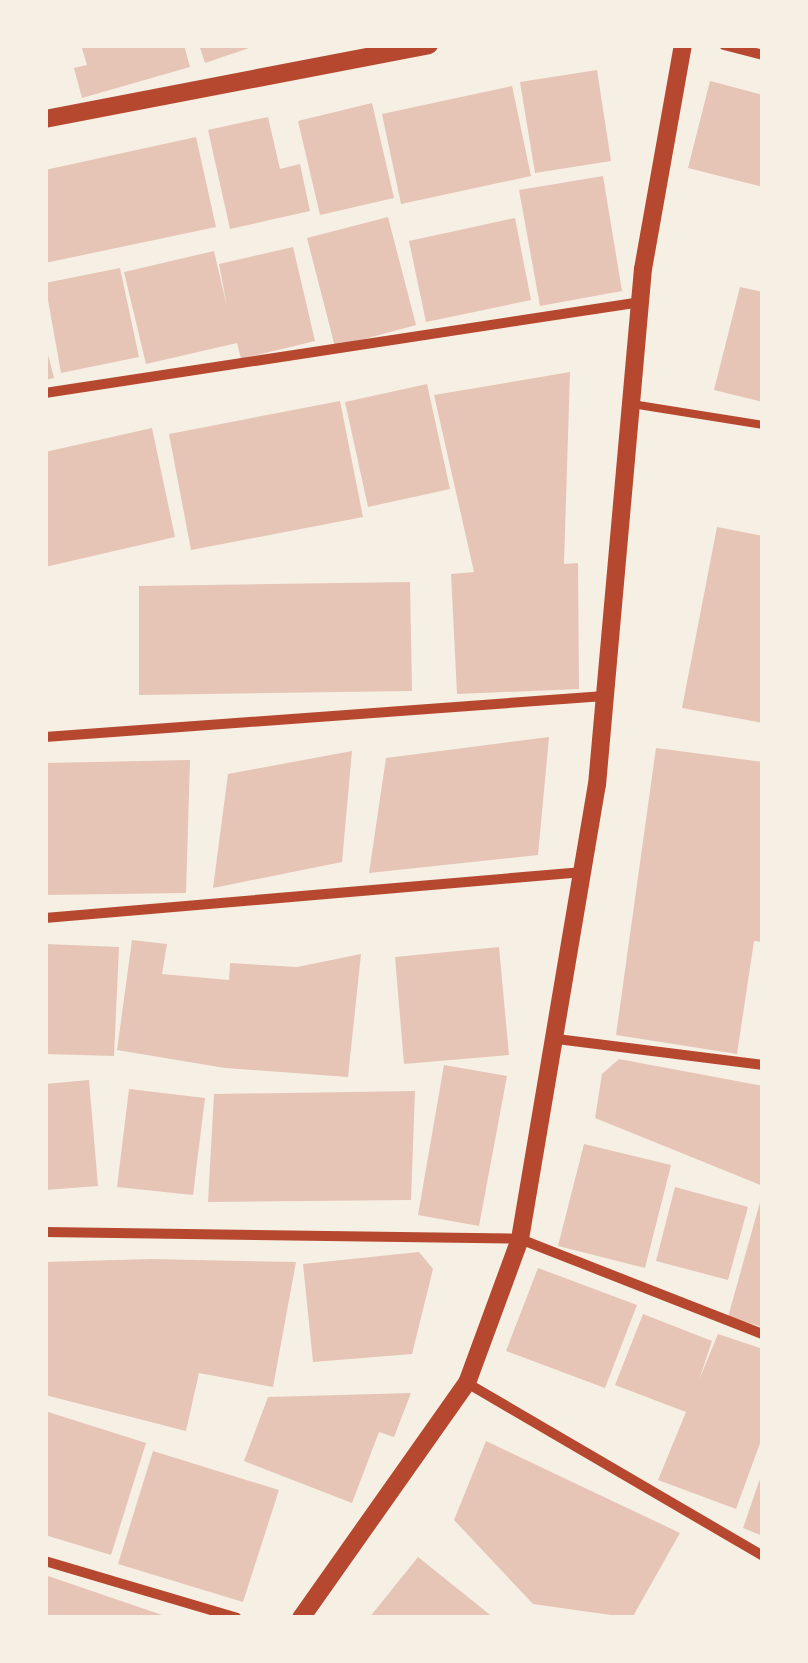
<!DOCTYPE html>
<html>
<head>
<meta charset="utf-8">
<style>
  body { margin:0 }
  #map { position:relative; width:808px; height:1663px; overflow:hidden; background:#f6efe4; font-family:"Noto Serif",serif }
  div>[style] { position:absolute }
  .building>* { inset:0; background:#e6c5b7 }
  .service>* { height:8px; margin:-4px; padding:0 4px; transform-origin:4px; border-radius:4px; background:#b5482f }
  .minor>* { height:10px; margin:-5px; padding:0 5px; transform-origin:5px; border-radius:5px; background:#b5482f }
  .tertiary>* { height:18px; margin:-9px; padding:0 9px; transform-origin:9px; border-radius:9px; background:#b5482f }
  span { translate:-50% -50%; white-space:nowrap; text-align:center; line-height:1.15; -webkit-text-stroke:8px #f6efe4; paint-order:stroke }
  .frame { position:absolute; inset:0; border:48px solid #f6efe4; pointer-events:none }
</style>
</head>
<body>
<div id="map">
  <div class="building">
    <div style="clip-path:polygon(81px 45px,184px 45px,190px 67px,82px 98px,74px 68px,87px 65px)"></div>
    <div style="clip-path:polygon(199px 45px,255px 45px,255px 46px,205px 63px)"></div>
    <div style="clip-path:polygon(597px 70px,611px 161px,535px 173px,520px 82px)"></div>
    <div style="clip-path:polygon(710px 81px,763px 95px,763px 187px,688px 168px)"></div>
    <div style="clip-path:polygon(512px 86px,531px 176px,401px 204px,382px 114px)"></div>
    <div style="clip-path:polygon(372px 103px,394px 198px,320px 215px,298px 121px)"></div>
    <div style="clip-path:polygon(268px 117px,280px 169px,300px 164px,310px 211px,230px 229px,208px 130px)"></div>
    <div style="clip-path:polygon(196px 137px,216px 227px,45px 263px,45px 170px)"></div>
    <div style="clip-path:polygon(603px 176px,622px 291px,540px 306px,519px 190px)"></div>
    <div style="clip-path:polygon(388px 217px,416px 325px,335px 347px,307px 238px)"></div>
    <div style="clip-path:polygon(515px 218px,531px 300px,426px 322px,409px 241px)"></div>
    <div style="clip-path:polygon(293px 247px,315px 341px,241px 359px,237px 343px,146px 364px,124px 272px,214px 251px,227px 307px,219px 264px)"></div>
    <div style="clip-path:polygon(120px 268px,139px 357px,61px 373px,45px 283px)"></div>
    <div style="clip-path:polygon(740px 287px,763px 292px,763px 402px,714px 390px)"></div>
    <div style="clip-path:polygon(45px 343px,54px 378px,45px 380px)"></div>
    <div style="clip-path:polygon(570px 372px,564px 564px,578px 563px,579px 689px,457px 694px,451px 574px,474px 572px,434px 395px)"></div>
    <div style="clip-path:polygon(427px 384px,450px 489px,368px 507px,345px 402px)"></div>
    <div style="clip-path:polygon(340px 401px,363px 517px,191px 550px,169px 434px)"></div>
    <div style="clip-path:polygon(152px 428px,175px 537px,45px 567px,45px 452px)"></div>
    <div style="clip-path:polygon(717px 527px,763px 536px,763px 723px,682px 708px)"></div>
    <div style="clip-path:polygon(410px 582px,412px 691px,139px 695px,139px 586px)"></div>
    <div style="clip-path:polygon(549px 737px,538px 855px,369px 873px,386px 758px)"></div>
    <div style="clip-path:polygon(656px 748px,763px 762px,763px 942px,754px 941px,737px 1054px,616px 1035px)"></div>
    <div style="clip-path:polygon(352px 751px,342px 862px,213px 888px,228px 774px)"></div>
    <div style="clip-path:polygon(190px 760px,186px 893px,45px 895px,45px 763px)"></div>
    <div style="clip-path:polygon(132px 940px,167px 944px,162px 974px,229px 980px,230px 963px,297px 967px,361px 954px,348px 1077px,225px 1068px,117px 1050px)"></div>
    <div style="clip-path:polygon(45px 944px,119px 947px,114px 1056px,45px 1054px)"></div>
    <div style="clip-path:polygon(499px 947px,509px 1055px,404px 1064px,395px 957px)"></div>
    <div style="clip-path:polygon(619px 1059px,763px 1086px,763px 1186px,595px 1118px,602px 1074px)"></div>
    <div style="clip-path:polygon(444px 1065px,507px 1076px,479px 1226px,418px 1215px)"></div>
    <div style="clip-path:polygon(89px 1080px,98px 1186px,45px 1190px,45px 1084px)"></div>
    <div style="clip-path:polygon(129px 1089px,205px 1098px,193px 1195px,117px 1187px)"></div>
    <div style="clip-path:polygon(415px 1091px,411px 1200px,208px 1202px,214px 1094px)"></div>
    <div style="clip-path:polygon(584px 1144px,671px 1165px,645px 1268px,558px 1246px)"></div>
    <div style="clip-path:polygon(675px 1187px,748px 1207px,728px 1280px,656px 1261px)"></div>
    <div style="clip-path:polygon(762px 1195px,763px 1195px,763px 1327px,728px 1317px)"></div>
    <div style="clip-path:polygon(419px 1252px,433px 1269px,412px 1354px,313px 1362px,303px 1264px)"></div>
    <div style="clip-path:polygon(151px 1259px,296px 1262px,273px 1387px,199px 1373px,186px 1431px,45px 1395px,45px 1262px)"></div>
    <div style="clip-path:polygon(538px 1268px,637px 1305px,605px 1388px,506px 1351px)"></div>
    <div style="clip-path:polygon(643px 1314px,712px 1341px,699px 1380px,718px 1334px,763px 1349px,763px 1435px,736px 1509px,658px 1480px,686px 1412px,615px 1385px)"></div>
    <div style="clip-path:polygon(411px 1393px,394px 1437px,379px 1432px,352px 1503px,244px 1461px,268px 1397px)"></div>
    <div style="clip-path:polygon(45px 1411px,146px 1443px,111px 1555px,45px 1535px)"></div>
    <div style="clip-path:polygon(486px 1441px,680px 1533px,632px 1618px,533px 1604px,454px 1520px)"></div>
    <div style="clip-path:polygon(153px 1451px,279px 1490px,243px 1602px,118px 1564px)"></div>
    <div style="clip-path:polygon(762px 1473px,763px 1473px,763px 1536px,743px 1528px)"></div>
    <div style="clip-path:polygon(418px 1557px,494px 1618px,369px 1618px)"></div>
    <div style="clip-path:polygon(45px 1575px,168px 1617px,168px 1618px,45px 1618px)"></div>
  </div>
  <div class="service">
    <div style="left:632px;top:404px;width:133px;rotate:9.1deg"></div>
  </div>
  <div class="minor">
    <div style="left:724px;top:45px;width:40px;rotate:14.4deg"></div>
    <div style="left:45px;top:393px;width:603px;rotate:-8.68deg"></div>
    <div style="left:45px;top:737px;width:561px;rotate:-4.19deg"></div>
    <div style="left:45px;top:918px;width:540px;rotate:-4.89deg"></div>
    <div style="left:557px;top:1039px;width:208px;rotate:7.2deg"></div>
    <div style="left:45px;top:1232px;width:475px;rotate:0.8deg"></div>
    <div style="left:520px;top:1239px;width:261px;rotate:21.4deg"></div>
    <div style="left:467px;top:1383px;width:343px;rotate:30.3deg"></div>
    <div style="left:45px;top:1561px;width:200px;rotate:16.5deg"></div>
  </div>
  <div class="tertiary">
    <div style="left:45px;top:119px;width:391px;rotate:-10.9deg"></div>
    <div style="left:301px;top:1618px;width:288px;rotate:-54.8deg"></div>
    <div style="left:467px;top:1383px;width:153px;rotate:-69.8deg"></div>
    <div style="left:520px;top:1239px;width:460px;rotate:-80.4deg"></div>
    <div style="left:597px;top:785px;width:518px;rotate:-84.91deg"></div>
    <div style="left:643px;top:269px;width:228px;rotate:-79.9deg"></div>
  </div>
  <div class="frame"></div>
</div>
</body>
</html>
